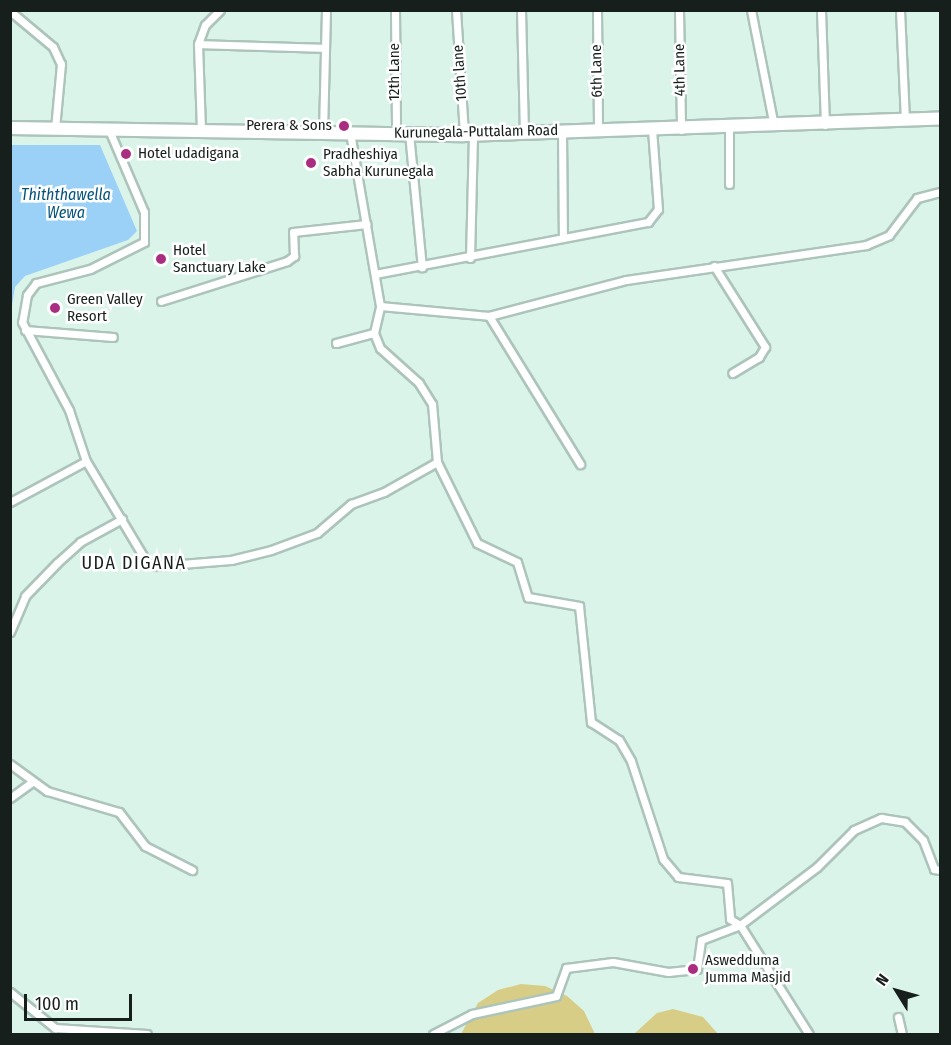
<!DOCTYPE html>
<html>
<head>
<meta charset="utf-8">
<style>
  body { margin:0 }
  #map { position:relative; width:951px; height:1045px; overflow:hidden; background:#dbf4ea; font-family:"Fira Sans Condensed",sans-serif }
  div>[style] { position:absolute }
  .green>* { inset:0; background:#d8cd87 }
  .water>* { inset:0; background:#9bd1f6 }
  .roads { filter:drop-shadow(2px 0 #adc4bb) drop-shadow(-2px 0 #adc4bb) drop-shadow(0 2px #adc4bb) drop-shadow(0 -2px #adc4bb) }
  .minor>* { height:7px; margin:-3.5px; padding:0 3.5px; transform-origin:3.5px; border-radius:3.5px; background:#fff }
  .trunk>* { height:12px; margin:-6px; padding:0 6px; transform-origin:6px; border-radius:6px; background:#fff }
  .dots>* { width:16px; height:16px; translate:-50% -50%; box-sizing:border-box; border:3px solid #fff; border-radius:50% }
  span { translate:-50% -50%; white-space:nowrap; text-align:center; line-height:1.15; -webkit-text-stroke:5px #fff; paint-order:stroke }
  .street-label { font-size:15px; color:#161f1b }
  .poi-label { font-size:15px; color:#161f1b }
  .right { translate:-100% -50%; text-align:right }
  .left { translate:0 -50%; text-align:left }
  .water-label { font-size:16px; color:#03537b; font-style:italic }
  .quarter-label { font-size:18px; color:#161f1b; letter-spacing:1.5px }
  .frame { position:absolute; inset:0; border:12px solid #161f1b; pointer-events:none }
  .north { position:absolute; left:867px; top:961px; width:60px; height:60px; -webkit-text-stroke:4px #fff; paint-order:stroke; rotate:307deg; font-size:16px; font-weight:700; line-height:24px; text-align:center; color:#161f1b }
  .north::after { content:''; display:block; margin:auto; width:21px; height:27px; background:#161f1b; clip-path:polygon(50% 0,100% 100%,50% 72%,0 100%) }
  .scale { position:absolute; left:24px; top:994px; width:108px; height:27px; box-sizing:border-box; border:3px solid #161f1b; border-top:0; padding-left:8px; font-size:18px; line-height:21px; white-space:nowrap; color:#161f1b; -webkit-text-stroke:4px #fff; paint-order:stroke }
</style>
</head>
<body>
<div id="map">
  <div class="green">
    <div style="clip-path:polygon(521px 984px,545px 986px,567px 996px,584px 1011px,595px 1034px,461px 1034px,478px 1003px,498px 990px)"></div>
    <div style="clip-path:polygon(673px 1009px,703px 1017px,718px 1034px,634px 1034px,657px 1013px)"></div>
  </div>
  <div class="water">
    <div style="clip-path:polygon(11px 145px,100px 145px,137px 231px,128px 240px,25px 276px,15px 287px,11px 312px)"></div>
  </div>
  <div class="roads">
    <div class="minor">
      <div style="left:395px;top:10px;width:123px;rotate:89.5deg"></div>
      <div style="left:456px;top:10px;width:125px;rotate:86.3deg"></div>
      <div style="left:521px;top:10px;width:122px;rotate:88.6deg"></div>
      <div style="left:597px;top:10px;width:121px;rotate:89.5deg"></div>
      <div style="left:679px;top:10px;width:120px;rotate:89deg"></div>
      <div style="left:751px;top:10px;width:118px;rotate:78.8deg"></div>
      <div style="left:821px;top:10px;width:115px;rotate:88deg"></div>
      <div style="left:900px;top:10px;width:110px;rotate:87.4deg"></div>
      <div style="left:10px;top:11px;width:56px;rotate:39.9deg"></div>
      <div style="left:53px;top:47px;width:19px;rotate:65deg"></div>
      <div style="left:61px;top:64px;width:65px;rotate:95.3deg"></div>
      <div style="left:198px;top:44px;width:127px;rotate:1.8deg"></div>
      <div style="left:109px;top:130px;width:89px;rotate:66.9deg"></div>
      <div style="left:144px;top:212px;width:30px;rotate:90deg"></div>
      <div style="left:144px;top:242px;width:60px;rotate:153.4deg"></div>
      <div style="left:90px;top:269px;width:56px;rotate:165.5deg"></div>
      <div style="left:36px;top:283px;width:15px;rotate:127deg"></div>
      <div style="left:27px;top:295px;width:27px;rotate:100deg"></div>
      <div style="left:22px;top:322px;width:100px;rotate:61.9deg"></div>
      <div style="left:69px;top:410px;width:54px;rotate:71.6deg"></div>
      <div style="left:86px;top:461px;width:117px;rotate:59deg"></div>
      <div style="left:146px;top:561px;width:11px;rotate:27deg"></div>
      <div style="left:156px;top:566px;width:75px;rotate:-4.6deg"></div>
      <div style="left:231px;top:560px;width:41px;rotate:-14deg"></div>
      <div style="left:271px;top:550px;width:49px;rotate:-20.3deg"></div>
      <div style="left:317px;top:533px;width:45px;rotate:-40.5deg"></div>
      <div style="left:351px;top:504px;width:35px;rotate:-20deg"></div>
      <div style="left:384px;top:492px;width:61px;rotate:-29.5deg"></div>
      <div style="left:437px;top:462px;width:58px;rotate:-94.9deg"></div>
      <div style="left:432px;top:404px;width:25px;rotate:-122deg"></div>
      <div style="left:419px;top:383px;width:52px;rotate:-138.1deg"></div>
      <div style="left:380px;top:348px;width:16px;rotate:-112deg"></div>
      <div style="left:374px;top:333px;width:28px;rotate:-77deg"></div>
      <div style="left:380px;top:306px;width:176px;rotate:-99.8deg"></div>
      <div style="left:201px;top:130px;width:86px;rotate:-92deg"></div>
      <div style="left:198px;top:44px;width:20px;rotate:-70deg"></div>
      <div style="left:205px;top:25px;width:21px;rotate:-45deg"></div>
      <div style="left:562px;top:131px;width:106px;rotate:89.5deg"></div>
      <div style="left:323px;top:133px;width:123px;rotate:-88.6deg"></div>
      <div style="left:409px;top:133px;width:135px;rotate:84.5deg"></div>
      <div style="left:729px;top:184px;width:56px;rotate:-90deg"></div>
      <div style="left:470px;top:258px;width:124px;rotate:-88.6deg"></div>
      <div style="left:714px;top:266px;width:96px;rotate:57.8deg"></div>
      <div style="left:765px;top:347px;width:12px;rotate:121deg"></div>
      <div style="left:759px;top:357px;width:31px;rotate:149deg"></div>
      <div style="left:375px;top:274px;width:278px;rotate:-10.8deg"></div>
      <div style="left:648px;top:222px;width:16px;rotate:-52deg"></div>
      <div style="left:658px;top:209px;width:79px;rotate:-94.3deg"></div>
      <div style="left:161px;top:301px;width:132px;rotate:-17.6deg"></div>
      <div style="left:287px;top:261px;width:9px;rotate:-36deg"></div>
      <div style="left:294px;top:256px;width:24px;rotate:-92deg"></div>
      <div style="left:293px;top:232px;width:74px;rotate:-6.2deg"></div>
      <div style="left:380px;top:306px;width:109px;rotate:5.2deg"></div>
      <div style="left:489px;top:316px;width:142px;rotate:-14.7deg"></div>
      <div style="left:626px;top:280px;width:243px;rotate:-8.3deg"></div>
      <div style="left:866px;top:245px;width:25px;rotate:-23deg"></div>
      <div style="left:889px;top:235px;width:46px;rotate:-52.9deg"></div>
      <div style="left:917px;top:198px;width:24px;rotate:-15deg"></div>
      <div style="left:489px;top:316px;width:174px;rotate:58.4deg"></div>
      <div style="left:25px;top:330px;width:88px;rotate:4.5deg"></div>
      <div style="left:336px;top:343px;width:39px;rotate:-15deg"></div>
      <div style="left:437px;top:462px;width:90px;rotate:63.7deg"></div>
      <div style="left:477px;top:543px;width:44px;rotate:25.4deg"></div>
      <div style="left:517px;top:562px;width:37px;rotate:73deg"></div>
      <div style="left:528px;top:597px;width:52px;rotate:10deg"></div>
      <div style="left:579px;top:606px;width:117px;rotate:84.1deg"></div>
      <div style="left:591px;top:722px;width:33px;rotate:33deg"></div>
      <div style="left:619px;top:740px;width:24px;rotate:60deg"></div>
      <div style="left:631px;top:761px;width:103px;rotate:71.9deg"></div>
      <div style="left:663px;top:859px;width:23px;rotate:50deg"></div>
      <div style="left:678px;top:877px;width:49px;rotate:7deg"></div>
      <div style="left:727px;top:883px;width:36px;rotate:85deg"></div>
      <div style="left:730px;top:919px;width:12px;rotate:31deg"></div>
      <div style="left:740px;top:925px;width:129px;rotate:57.7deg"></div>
      <div style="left:10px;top:502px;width:86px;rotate:-28.3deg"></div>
      <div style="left:10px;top:632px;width:39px;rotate:-67deg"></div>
      <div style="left:25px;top:596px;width:46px;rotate:-45.9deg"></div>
      <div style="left:57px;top:563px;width:31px;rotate:-42deg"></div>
      <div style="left:80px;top:542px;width:48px;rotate:-28.7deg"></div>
      <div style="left:10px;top:764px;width:46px;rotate:36.1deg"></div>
      <div style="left:47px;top:791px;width:75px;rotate:16.3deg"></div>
      <div style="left:119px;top:812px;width:43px;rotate:52.6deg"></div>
      <div style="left:145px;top:846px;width:53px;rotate:27.1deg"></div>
      <div style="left:10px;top:798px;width:27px;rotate:-36deg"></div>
      <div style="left:10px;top:992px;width:58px;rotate:38.7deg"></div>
      <div style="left:55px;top:1028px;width:92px;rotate:3.7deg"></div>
      <div style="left:898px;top:1017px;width:17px;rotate:77deg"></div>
      <div style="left:433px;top:1034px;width:44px;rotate:-27.1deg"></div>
      <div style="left:472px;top:1014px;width:86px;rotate:-12.1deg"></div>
      <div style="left:556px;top:996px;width:30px;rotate:-70deg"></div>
      <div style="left:566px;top:968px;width:47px;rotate:-7.3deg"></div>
      <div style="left:613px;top:962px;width:56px;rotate:10.3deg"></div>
      <div style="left:668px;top:972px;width:29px;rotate:-6deg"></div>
      <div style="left:697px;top:969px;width:29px;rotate:-82deg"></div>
      <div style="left:701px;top:940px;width:42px;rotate:-21deg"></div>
      <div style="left:740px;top:925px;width:96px;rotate:-37deg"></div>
      <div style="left:817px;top:867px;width:52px;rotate:-45deg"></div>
      <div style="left:854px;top:830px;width:30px;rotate:-24deg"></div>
      <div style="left:881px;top:818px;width:24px;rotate:9deg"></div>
      <div style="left:905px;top:822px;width:25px;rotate:45deg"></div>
      <div style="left:923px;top:840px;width:31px;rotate:69deg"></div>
      <div style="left:934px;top:869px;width:6px;rotate:9deg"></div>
    </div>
    <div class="trunk">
      <div style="left:10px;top:128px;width:454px;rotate:0.9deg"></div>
      <div style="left:464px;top:135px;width:476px;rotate:-2deg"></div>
    </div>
  </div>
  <div class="dots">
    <div style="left:344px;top:126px;background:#a92e81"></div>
    <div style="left:126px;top:154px;background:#a92e81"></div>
    <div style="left:311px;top:163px;background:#a92e81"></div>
    <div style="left:161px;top:259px;background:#a92e81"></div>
    <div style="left:55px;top:308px;background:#a92e81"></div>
    <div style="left:693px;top:969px;background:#a92e81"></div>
  </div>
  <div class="street-label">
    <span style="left:680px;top:70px;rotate:-91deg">4th Lane</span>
    <span style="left:597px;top:71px;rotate:-91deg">6th Lane</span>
    <span style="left:395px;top:72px;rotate:-90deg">12th Lane</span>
    <span style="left:460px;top:73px;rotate:-94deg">10th lane</span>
    <span style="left:476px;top:132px;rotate:-1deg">Kurunegala-Puttalam Road</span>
  </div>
  <div class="poi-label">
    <span class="right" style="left:332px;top:126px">Perera &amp; Sons</span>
    <span class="left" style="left:138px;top:154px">Hotel udadigana</span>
    <span class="left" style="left:323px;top:163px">Pradheshiya<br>Sabha Kurunegala</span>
    <span class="left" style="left:173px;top:259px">Hotel<br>Sanctuary Lake</span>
    <span class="left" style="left:67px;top:308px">Green Valley<br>Resort</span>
    <span class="left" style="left:705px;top:969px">Aswedduma<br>Jumma Masjid</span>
  </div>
  <div class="water-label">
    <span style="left:66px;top:204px">Thiththawella<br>Wewa</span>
  </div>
  <div class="quarter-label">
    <span style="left:134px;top:563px">UDA DIGANA</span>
  </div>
  <div class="frame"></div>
  <div class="north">N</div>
  <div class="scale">100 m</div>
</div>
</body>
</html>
